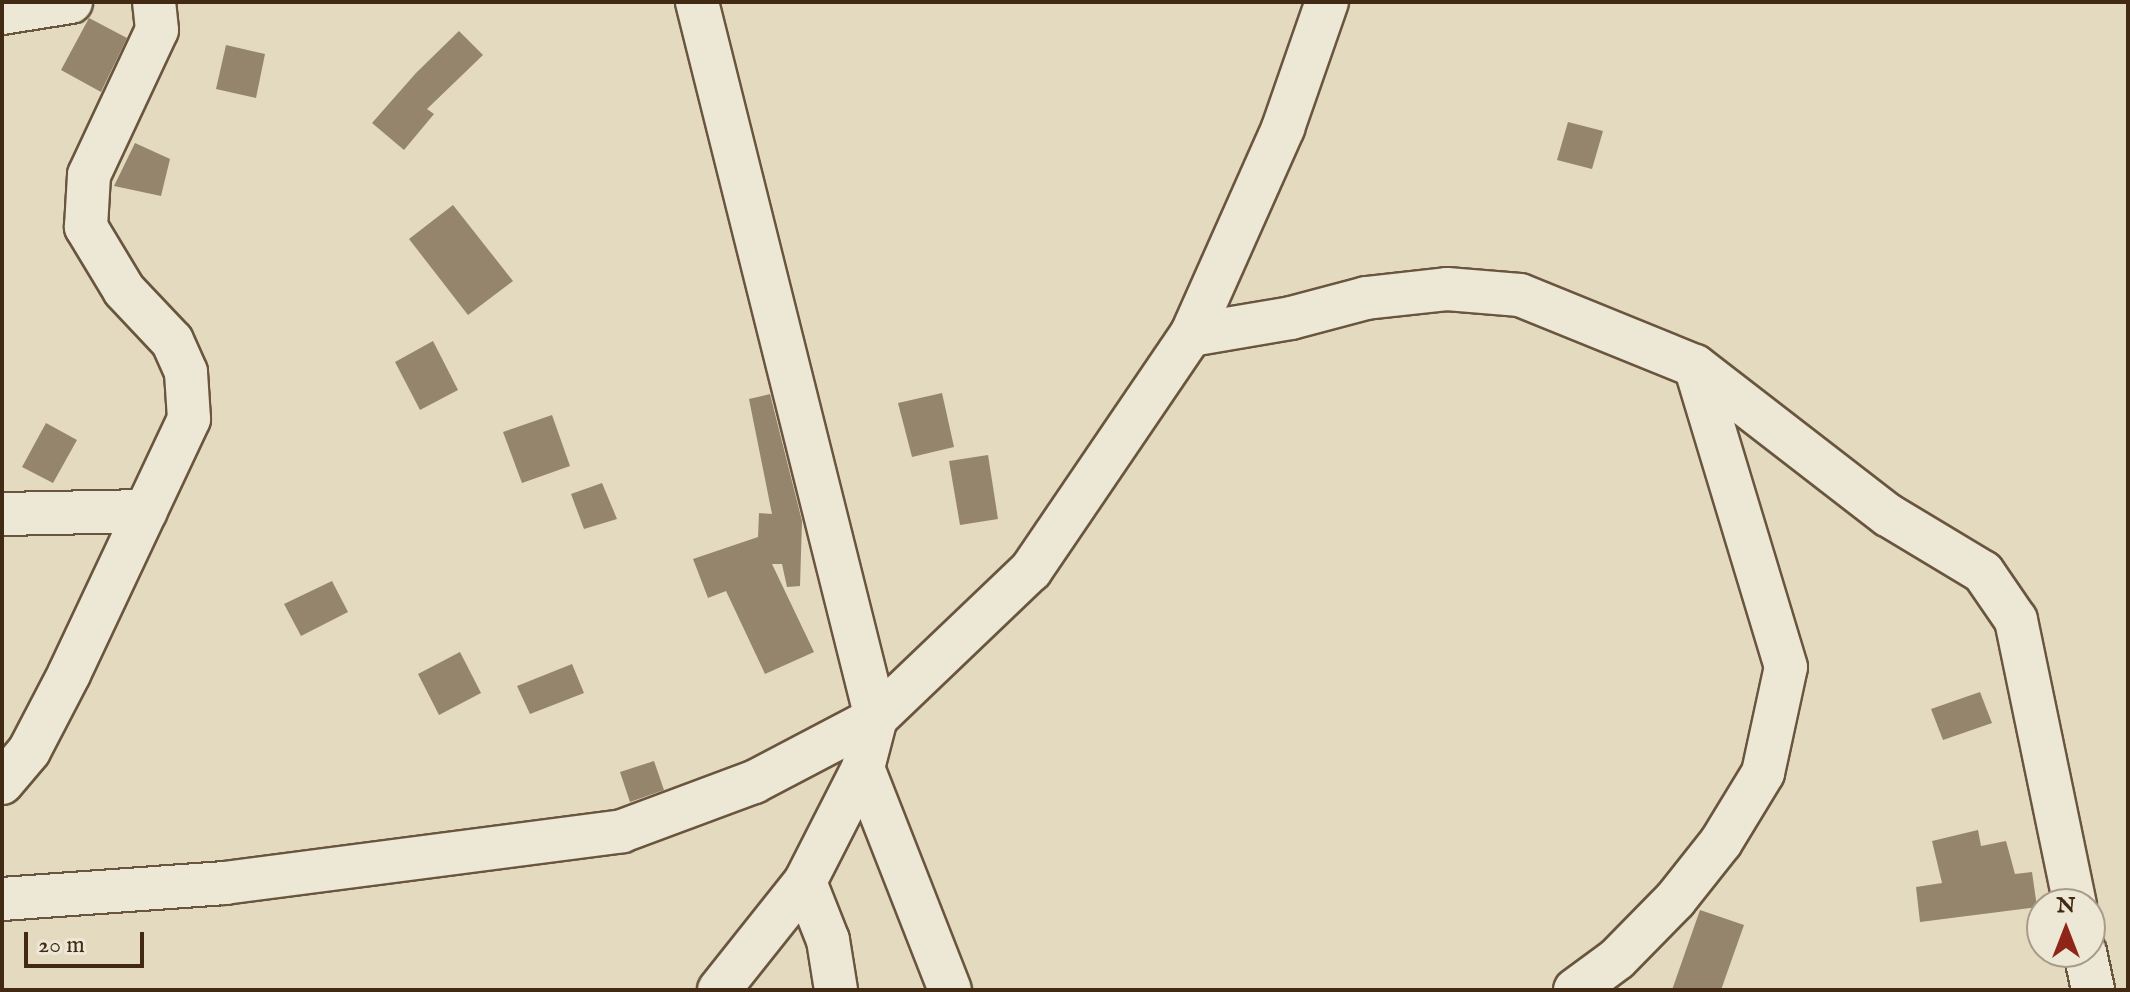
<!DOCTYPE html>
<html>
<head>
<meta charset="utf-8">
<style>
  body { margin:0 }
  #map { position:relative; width:2130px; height:992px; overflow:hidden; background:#e3dac0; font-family:"IM FELL English",serif }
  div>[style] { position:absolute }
  .building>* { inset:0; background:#96856d }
  .roads { filter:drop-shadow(2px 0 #6a553e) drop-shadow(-2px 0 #6a553e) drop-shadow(0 2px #6a553e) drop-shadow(0 -2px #6a553e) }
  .minor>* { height:42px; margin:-21px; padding:0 21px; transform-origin:21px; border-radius:21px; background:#ede7d6 }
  span { translate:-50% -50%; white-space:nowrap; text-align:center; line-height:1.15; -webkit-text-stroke:8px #ede7d6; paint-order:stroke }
  .frame { position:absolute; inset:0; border:4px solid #422913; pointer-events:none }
  .north { position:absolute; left:2026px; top:888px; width:80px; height:80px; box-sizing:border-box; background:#ede7d6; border:2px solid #a99b88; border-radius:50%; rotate:0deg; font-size:22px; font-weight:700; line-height:32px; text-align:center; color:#422913 }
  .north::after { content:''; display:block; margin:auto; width:28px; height:36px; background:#8f2418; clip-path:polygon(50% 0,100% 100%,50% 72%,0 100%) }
  .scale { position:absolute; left:24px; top:932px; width:120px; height:36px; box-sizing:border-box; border:4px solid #422913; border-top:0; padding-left:10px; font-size:24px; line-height:28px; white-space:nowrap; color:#422913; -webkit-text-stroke:6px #ede7d6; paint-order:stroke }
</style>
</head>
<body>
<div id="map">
  <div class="building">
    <div style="clip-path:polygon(89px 18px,127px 38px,101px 92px,61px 70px)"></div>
    <div style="clip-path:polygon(459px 31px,483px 55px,427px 109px,434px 114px,404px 150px,372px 123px,416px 73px)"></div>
    <div style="clip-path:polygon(226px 45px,265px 54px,256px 98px,216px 89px)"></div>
    <div style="clip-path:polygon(1568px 122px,1603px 131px,1592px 169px,1557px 160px)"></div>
    <div style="clip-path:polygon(135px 143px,170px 159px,161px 196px,114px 186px)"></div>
    <div style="clip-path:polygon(453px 205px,513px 281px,468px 315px,409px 239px)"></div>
    <div style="clip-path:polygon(433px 341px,458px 390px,420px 410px,395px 362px)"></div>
    <div style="clip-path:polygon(942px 393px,954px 447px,912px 457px,898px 403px)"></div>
    <div style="clip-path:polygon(770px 394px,802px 521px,800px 586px,787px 587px,782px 564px,772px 564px,814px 652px,765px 674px,726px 591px,708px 598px,693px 559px,758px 537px,759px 513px,772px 514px,749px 399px)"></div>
    <div style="clip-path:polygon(552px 415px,570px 466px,522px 483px,503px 432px)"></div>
    <div style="clip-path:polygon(46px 423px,77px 440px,53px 483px,22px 467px)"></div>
    <div style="clip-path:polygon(988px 455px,998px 519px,960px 525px,949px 461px)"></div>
    <div style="clip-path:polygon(602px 483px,617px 519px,584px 529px,571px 494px)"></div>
    <div style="clip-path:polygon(332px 581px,348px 612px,301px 636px,284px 604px)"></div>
    <div style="clip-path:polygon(460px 652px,481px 693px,439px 715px,418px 674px)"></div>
    <div style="clip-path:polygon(572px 664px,584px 693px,530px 714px,517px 686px)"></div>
    <div style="clip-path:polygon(1980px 692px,1992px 723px,1943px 740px,1931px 709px)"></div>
    <div style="clip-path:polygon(654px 761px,664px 790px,630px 802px,620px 772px)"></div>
    <div style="clip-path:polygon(1978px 830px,1981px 846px,2006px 841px,2015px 874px,2032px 872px,2037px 907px,1920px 922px,1916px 887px,1942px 883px,1932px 841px)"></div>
    <div style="clip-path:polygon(1700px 910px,1744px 925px,1721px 990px,1672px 990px)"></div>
  </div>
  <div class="roads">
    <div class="minor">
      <div style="left:697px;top:2px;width:738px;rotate:75.96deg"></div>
      <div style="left:876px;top:718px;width:52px;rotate:104.6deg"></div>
      <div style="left:863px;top:768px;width:128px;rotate:117deg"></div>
      <div style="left:805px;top:882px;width:62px;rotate:68.4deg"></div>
      <div style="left:828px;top:940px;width:51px;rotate:80.9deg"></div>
      <div style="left:2px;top:13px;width:70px;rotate:-9.1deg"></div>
      <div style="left:1191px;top:335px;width:101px;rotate:-9.6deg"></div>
      <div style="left:1291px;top:318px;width:78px;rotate:-14.9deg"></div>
      <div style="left:1366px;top:298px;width:81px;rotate:-6.3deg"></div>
      <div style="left:1447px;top:289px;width:73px;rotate:4.7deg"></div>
      <div style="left:1520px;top:295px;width:189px;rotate:22.1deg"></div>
      <div style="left:1695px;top:366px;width:244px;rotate:37.7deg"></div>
      <div style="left:1888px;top:515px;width:111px;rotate:31deg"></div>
      <div style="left:1983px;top:572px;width:58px;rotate:55.5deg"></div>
      <div style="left:2016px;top:620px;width:290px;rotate:78.3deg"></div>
      <div style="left:2px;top:514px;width:144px;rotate:-1.2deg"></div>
      <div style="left:863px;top:768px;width:238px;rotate:68.6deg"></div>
      <div style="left:2px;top:783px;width:42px;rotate:-49.8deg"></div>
      <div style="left:29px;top:751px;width:87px;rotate:-62.5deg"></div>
      <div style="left:69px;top:674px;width:282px;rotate:-64.8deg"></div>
      <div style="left:189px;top:419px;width:47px;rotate:-93.7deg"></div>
      <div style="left:186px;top:372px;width:34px;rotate:-114deg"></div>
      <div style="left:172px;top:341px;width:70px;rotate:-133.3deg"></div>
      <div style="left:124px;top:290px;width:74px;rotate:-121.1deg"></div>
      <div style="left:86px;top:227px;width:52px;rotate:-86.7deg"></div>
      <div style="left:89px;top:175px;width:160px;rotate:-64.9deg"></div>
      <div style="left:157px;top:30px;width:28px;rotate:-96deg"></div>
      <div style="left:2px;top:899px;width:223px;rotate:-4.1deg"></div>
      <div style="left:224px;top:883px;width:401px;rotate:-7.4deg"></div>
      <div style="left:622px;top:831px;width:141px;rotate:-20.4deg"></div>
      <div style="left:754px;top:782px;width:138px;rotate:-27.7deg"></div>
      <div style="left:876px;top:718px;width:214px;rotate:-43.7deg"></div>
      <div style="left:1031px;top:570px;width:284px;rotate:-55.8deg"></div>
      <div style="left:1191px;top:335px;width:227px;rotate:-66deg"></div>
      <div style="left:1283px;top:128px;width:133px;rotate:-70.8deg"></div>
      <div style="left:2085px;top:952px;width:39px;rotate:78deg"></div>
      <div style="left:719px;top:990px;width:138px;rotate:-51.5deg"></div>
      <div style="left:1575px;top:990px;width:52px;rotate:-36.4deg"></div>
      <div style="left:1617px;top:959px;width:83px;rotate:-45.5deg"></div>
      <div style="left:1675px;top:900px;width:74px;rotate:-51.6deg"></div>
      <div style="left:1721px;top:842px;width:81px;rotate:-58.7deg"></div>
      <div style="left:1763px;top:773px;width:108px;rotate:-77.8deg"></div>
      <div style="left:1786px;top:667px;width:314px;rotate:-106.8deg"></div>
    </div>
  </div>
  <div class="frame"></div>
  <div class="north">N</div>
  <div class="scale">20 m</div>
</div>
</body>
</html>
